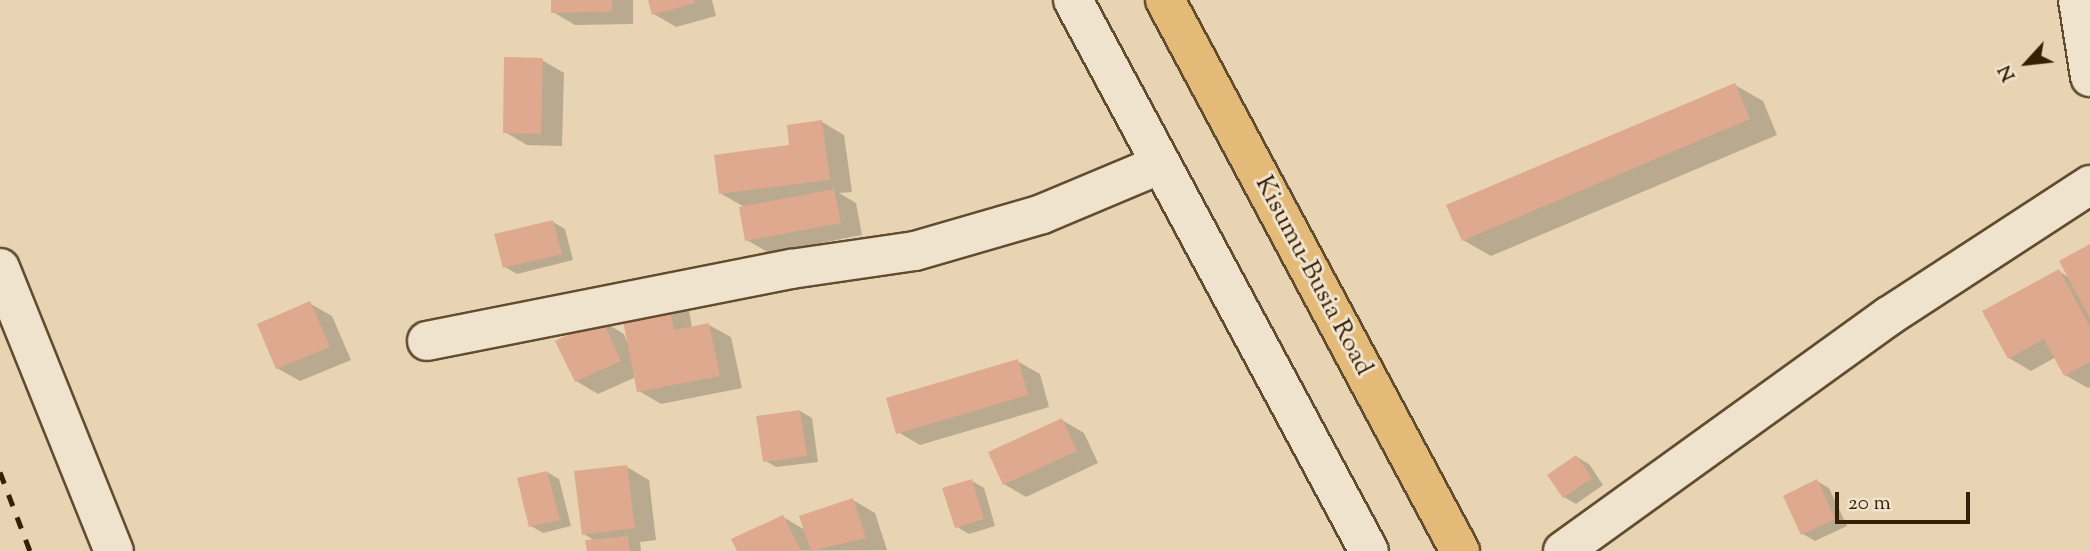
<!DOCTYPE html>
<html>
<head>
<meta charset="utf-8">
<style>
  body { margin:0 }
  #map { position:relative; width:2090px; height:551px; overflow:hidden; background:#e8d4b2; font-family:"Sorts Mill Goudy",serif }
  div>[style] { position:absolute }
  .shadow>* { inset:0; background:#0003 }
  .building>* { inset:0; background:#dea98e }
  .roads { filter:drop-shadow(2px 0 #624c30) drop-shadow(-2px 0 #624c30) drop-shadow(0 2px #624c30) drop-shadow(0 -2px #624c30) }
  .street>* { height:38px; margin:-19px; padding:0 19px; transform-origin:19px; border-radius:19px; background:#f0e3cd }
  .highway>* { height:38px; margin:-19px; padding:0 19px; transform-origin:19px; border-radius:19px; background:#e4ba79 }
  .rail>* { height:5px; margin-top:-2.5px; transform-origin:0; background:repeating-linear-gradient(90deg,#351f05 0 12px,transparent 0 24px) }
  span { translate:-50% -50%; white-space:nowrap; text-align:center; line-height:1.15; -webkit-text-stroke:6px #f0e3cd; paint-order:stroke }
  .street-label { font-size:26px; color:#351f05 }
  .north { position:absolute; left:1992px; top:28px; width:70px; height:70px; -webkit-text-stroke:5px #f0e3cd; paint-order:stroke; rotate:243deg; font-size:19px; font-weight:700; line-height:28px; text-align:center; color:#351f05 }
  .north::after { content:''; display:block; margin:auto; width:24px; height:32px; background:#351f05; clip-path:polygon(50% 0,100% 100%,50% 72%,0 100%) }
  .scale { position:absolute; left:1835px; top:492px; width:135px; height:32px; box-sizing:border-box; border:4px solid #351f05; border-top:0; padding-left:9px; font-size:21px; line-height:24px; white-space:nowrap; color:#351f05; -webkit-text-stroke:5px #f0e3cd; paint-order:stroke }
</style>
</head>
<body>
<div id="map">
  <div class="shadow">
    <div style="clip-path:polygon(553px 0,633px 0,633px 24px,575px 25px,553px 12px)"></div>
    <div style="clip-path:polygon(650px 0,712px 0,716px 16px,676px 27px,654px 14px)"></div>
    <div style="clip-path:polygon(542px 60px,564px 73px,562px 146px,527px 145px,505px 132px)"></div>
    <div style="clip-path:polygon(1735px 85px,1763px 101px,1777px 135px,1491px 256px,1463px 240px)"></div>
    <div style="clip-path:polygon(822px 122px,844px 135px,852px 192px,839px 193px,856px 203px,862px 235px,769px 253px,747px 240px,746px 208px,720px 193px)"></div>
    <div style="clip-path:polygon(553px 222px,565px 229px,573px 260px,517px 274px,505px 267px)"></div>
    <div style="clip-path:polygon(2090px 246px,2090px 387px,2088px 388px,2065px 375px,2056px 357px,2031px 371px,2009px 358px,2059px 271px,2070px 278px)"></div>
    <div style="clip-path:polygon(667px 297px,689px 310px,692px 328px,709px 325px,731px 337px,742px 388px,661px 404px,639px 391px,636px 377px,598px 394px,576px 381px,602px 321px,624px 334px,627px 342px)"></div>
    <div style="clip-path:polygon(309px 303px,332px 316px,351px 360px,300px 381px,277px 368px)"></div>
    <div style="clip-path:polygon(1017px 361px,1040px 374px,1049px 407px,920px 445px,898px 432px)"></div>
    <div style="clip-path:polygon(800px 411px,812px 418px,818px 462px,776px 467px,764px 460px)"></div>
    <div style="clip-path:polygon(1062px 420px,1084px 433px,1098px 463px,1026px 497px,1004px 484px)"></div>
    <div style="clip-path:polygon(1577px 457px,1589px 464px,1603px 485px,1576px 504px,1564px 497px)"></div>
    <div style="clip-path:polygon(627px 467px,649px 480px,656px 540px,640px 542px,641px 551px,588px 551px,595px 541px,584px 534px)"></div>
    <div style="clip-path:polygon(547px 472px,559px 479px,571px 526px,543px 533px,531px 526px)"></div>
    <div style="clip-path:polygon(972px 481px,984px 488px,995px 526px,969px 534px,957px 527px)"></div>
    <div style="clip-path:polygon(1817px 481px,1829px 488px,1847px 526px,1815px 541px,1803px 534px,1785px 496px)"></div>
    <div style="clip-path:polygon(853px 500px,875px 513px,887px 550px,739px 551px,783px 517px,805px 530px)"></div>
  </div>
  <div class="building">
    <div style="clip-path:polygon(551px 0,612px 0,612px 12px,551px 13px)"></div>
    <div style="clip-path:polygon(648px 0,694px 0,695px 3px,652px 15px)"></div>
    <div style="clip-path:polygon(504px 57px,543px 58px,541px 134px,503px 133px)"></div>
    <div style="clip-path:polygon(1735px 83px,1750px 119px,1462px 241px,1446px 205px)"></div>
    <div style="clip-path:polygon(822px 120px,830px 180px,719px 194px,714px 155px,789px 145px,787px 125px)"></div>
    <div style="clip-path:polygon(834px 189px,841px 223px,745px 241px,739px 207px)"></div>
    <div style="clip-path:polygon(553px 220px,562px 254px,503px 268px,494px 234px)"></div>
    <div style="clip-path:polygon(2090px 244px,2090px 319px,2059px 261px)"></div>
    <div style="clip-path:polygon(2059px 269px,2090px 327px,2090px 362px,2064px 376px,2044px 339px,2008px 359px,1982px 311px)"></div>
    <div style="clip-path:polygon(667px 296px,674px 330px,709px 323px,720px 376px,637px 392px,620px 306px)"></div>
    <div style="clip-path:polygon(310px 301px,330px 347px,276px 369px,257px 324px)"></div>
    <div style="clip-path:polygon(602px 319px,621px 361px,575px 382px,555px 341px)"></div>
    <div style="clip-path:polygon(1018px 359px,1028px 395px,896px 434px,886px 398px)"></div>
    <div style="clip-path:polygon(800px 410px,807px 456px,763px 462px,756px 416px)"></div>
    <div style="clip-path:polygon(1062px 418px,1077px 451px,1003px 485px,988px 452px)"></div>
    <div style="clip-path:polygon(1576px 455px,1592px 478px,1563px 498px,1547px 475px)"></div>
    <div style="clip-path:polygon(627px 465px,635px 528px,582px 535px,574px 471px)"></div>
    <div style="clip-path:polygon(547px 471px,560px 520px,529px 527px,517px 478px)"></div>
    <div style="clip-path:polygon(972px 479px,984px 519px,955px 528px,942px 488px)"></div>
    <div style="clip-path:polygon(1817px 479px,1835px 519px,1801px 535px,1783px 496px)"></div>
    <div style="clip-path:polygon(853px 498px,866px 538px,811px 551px,799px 516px)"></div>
    <div style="clip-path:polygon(783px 515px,801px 551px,737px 551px,731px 539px)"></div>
    <div style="clip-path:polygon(628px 536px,630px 551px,587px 551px,585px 540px)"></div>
  </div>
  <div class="roads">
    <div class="street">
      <div style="left:1073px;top:0;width:625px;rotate:61.76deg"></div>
      <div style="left:2078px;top:0;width:78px;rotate:81.1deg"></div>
      <div style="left:0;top:268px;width:305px;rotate:68.1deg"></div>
      <div style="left:427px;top:341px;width:371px;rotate:-11.2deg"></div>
      <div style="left:791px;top:269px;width:125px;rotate:-8.3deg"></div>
      <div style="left:915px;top:251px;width:132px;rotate:-16.2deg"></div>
      <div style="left:1042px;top:214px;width:129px;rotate:-22.8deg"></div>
      <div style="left:1563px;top:551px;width:402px;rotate:-35.8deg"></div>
      <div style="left:1889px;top:316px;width:240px;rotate:-33.1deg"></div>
    </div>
    <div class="highway">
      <div style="left:1165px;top:0;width:625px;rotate:61.84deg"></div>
    </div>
  </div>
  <div class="rail">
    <div style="left:0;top:472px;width:85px;rotate:69.2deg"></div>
  </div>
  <div class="street-label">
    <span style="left:1313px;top:276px;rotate:62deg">Kisumu-Busia Road</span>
  </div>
  <div class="north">N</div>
  <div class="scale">20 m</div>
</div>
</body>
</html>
